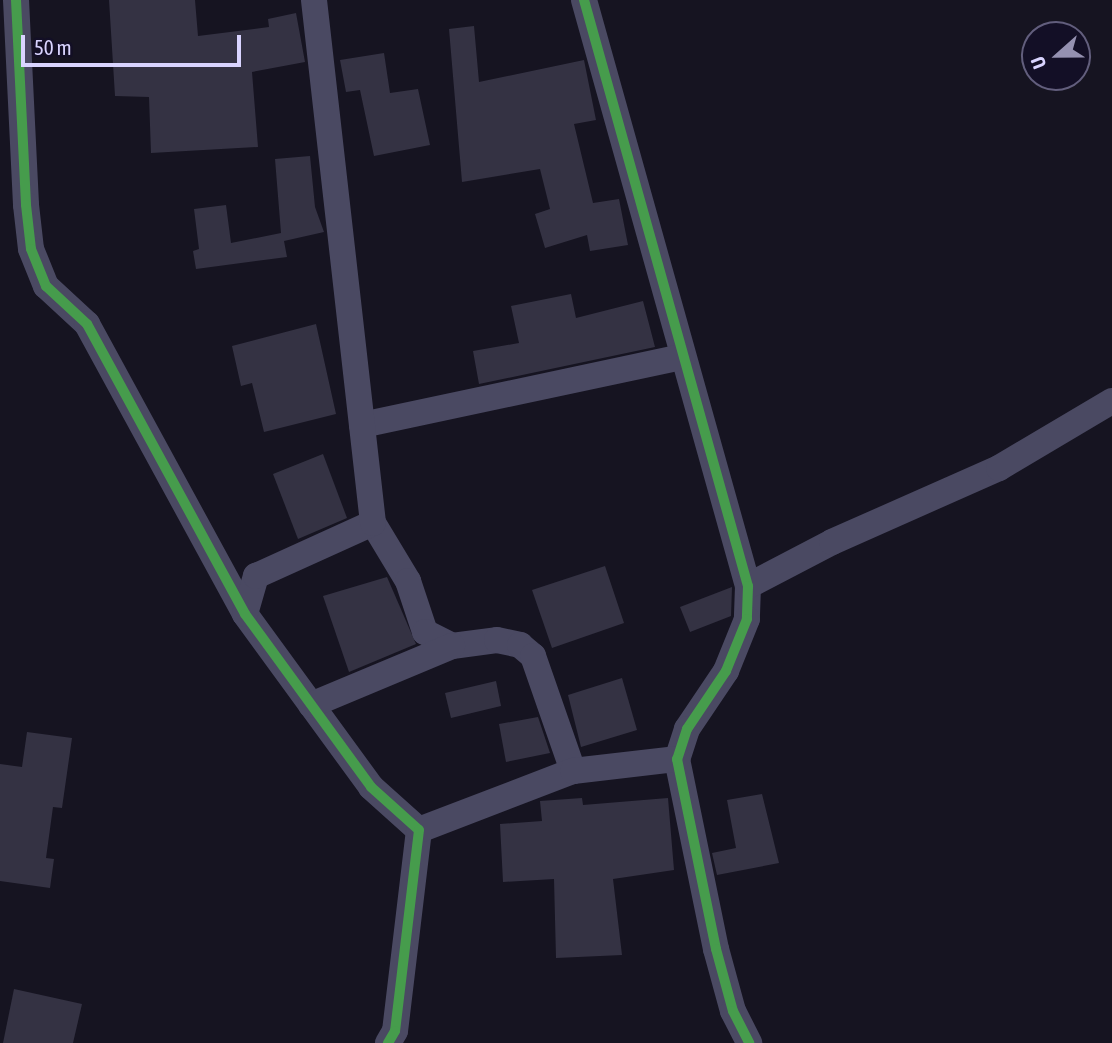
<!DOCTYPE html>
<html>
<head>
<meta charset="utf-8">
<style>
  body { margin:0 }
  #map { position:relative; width:1112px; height:1043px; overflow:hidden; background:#161421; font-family:"Asap Condensed",sans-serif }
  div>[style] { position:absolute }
  .building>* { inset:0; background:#343243 }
  .street>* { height:26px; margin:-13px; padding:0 13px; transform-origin:13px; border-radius:13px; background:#4a4962 }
  .cycleway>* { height:10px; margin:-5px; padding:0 5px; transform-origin:5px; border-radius:5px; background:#469c4c }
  span { translate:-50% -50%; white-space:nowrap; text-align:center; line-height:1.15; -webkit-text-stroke:6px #130f26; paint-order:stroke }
  .north { position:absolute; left:1021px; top:21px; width:70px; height:70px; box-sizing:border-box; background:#130f26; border:2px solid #625e7d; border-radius:50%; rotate:249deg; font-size:19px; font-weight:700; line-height:28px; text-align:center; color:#d9d4ff }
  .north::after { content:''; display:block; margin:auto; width:24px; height:32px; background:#9591b1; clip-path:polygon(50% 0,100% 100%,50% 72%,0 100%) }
  .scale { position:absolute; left:21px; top:35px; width:220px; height:32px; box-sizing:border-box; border:4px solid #d9d4ff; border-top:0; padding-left:9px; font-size:21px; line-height:24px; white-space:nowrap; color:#d9d4ff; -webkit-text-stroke:5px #130f26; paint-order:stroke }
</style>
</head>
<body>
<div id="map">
  <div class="building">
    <div style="clip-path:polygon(109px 0,195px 0,198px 36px,269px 27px,268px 19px,296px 13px,305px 62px,252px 72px,258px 147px,151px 153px,149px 97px,115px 96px)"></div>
    <div style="clip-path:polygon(474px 26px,479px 82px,584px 60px,596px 120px,574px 124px,593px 203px,619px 199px,628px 245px,590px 251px,587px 235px,545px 248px,535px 214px,550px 209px,540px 169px,462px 182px,449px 29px)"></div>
    <div style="clip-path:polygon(384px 53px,390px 93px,418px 89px,430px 145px,374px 156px,360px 90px,346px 92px,340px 60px)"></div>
    <div style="clip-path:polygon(310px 156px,315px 207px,324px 232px,284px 241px,287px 257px,196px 269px,193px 251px,199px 249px,194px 209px,226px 205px,231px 243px,281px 233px,275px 159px)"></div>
    <div style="clip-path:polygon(571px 294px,576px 318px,643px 301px,655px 347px,479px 384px,473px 351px,519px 343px,511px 306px)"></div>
    <div style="clip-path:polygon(316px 324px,336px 414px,264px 432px,252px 383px,241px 386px,232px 346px)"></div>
    <div style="clip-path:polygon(323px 454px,347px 518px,298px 539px,273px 474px)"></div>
    <div style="clip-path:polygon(605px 566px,624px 623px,552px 648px,532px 590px)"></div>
    <div style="clip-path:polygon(387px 577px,416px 644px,349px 672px,323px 596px)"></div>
    <div style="clip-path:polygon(732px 587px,731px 616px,690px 632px,680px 607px)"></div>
    <div style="clip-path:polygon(622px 678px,637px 730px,581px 747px,568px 695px)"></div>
    <div style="clip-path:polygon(496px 681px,501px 706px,451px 718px,445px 693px)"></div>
    <div style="clip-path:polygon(538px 717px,550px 753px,506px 762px,499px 724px)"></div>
    <div style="clip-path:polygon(27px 732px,72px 738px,62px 808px,53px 807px,46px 858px,54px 859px,50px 888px,0 881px,0 764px,22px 767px)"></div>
    <div style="clip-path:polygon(762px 794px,779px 863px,717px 875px,712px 853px,736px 848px,727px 800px)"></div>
    <div style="clip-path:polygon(582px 798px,583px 805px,668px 798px,674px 870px,613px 879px,622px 955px,556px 958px,554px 879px,503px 882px,500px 824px,542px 821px,540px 801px)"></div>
    <div style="clip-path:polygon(14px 989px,82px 1004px,73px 1043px,3px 1043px)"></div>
  </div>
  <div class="street">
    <div style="left:16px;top:0;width:205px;rotate:87.2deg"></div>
    <div style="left:26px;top:205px;width:44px;rotate:83.5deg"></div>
    <div style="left:31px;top:249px;width:40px;rotate:68deg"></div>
    <div style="left:46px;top:286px;width:56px;rotate:42.8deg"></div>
    <div style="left:87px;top:324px;width:330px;rotate:61.4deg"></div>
    <div style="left:245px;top:614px;width:214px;rotate:53.9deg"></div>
    <div style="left:371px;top:787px;width:64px;rotate:41.9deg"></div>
    <div style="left:419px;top:830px;width:202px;rotate:96.8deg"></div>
    <div style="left:395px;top:1031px;width:14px;rotate:120deg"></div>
    <div style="left:584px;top:0;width:609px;rotate:74.37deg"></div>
    <div style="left:748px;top:586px;width:33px;rotate:92deg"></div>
    <div style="left:747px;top:619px;width:56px;rotate:112deg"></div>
    <div style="left:726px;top:671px;width:70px;rotate:123.9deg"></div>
    <div style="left:687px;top:729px;width:32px;rotate:108deg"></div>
    <div style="left:677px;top:759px;width:194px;rotate:78.4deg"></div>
    <div style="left:716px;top:949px;width:64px;rotate:74.7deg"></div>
    <div style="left:733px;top:1011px;width:36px;rotate:63deg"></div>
    <div style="left:362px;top:425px;width:328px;rotate:-12deg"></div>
    <div style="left:373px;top:523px;width:68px;rotate:58.9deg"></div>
    <div style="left:408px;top:581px;width:54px;rotate:71.6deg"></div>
    <div style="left:425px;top:632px;width:30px;rotate:27deg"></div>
    <div style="left:452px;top:646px;width:45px;rotate:-7.6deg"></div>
    <div style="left:497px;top:640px;width:24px;rotate:12deg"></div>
    <div style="left:520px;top:645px;width:17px;rotate:40deg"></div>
    <div style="left:533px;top:656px;width:122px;rotate:70.8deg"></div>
    <div style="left:748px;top:586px;width:95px;rotate:-27.6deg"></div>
    <div style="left:832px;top:542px;width:183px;rotate:-23.9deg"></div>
    <div style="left:999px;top:468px;width:131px;rotate:-30.7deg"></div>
    <div style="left:245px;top:614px;width:40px;rotate:-74deg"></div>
    <div style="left:256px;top:576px;width:128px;rotate:-24.4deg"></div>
    <div style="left:373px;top:523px;width:526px;rotate:-96.44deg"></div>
    <div style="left:311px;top:705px;width:153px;rotate:-22.7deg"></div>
    <div style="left:419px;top:830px;width:165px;rotate:-21deg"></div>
    <div style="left:573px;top:771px;width:105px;rotate:-6.6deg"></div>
  </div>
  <div class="cycleway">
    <div style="left:16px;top:0;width:205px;rotate:87.2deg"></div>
    <div style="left:26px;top:205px;width:44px;rotate:83.5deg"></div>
    <div style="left:31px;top:249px;width:40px;rotate:68deg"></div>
    <div style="left:46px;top:286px;width:56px;rotate:42.8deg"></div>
    <div style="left:87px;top:324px;width:330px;rotate:61.4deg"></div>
    <div style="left:245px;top:614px;width:214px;rotate:53.9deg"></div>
    <div style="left:371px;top:787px;width:64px;rotate:41.9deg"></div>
    <div style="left:419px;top:830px;width:202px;rotate:96.8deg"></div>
    <div style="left:395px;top:1031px;width:14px;rotate:120deg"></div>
    <div style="left:584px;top:0;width:609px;rotate:74.37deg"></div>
    <div style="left:748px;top:586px;width:33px;rotate:92deg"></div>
    <div style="left:747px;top:619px;width:56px;rotate:112deg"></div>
    <div style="left:726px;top:671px;width:70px;rotate:123.9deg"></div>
    <div style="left:687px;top:729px;width:32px;rotate:108deg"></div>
    <div style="left:677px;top:759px;width:194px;rotate:78.4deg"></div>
    <div style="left:716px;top:949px;width:64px;rotate:74.7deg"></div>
    <div style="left:733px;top:1011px;width:36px;rotate:63deg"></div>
  </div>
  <div class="north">U</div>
  <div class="scale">50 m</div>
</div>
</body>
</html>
